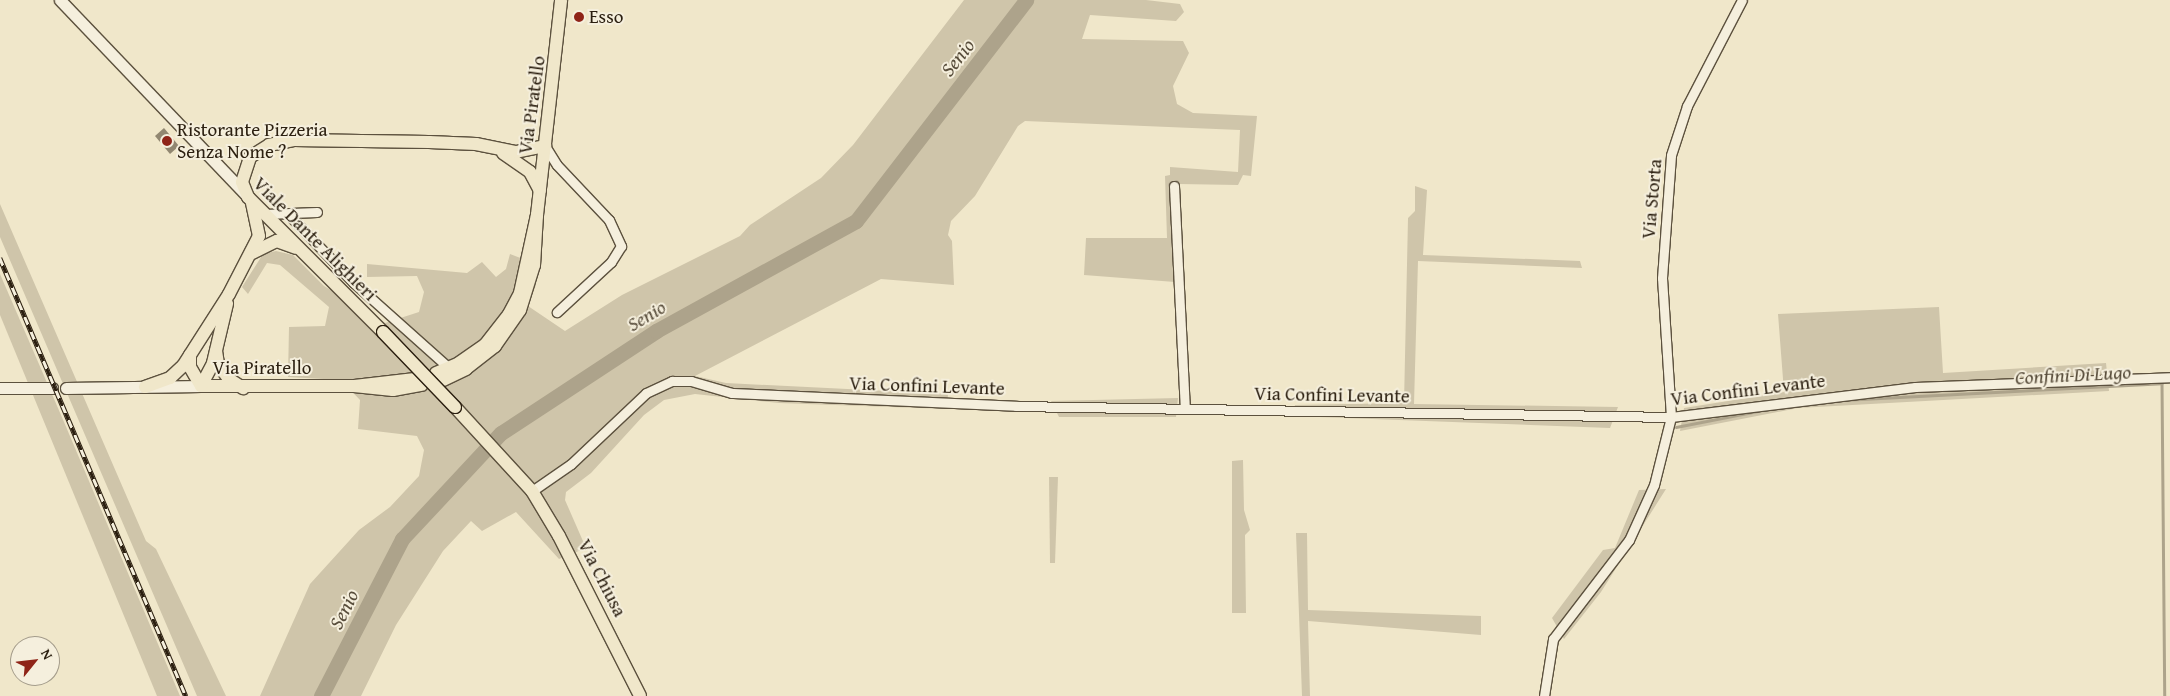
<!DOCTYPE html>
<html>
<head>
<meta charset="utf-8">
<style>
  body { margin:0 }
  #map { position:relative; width:2170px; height:696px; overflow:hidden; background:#f0e7ca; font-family:"Gentium Book Plus",serif }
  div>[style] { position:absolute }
  .green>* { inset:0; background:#cfc5aa }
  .stream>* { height:2.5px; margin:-1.25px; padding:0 1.25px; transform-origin:1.25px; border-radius:1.25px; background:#ada38b }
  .river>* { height:15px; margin:-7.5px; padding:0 7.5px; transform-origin:7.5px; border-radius:7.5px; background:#ada38b }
  .building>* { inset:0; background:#918771 }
  .roads { filter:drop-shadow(1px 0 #5c513e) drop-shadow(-1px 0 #5c513e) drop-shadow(0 1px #5c513e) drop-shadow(0 -1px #5c513e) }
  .street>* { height:9px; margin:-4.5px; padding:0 4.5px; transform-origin:4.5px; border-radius:4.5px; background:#f5efdd }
  .secondary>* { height:11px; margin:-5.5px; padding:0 5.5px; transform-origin:5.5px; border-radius:5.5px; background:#f5efdd }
  .primary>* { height:12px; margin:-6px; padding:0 6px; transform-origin:6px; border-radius:6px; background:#f0e7ca }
  .rail>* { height:4.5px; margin-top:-2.25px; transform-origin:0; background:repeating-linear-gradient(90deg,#f5efdd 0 8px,#2b1f10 0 16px); box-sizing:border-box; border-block:1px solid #2b1f10 }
  .bridges { filter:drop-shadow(1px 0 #2b1f10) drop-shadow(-1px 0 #2b1f10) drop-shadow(0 1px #2b1f10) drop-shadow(0 -1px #2b1f10) }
  .primary-bridge>* { height:12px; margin:-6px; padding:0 6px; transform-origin:6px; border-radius:6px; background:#f0e7ca }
  .dots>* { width:14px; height:14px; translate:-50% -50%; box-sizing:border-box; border:2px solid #f5efdd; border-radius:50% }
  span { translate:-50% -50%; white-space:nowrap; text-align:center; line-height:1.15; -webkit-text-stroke:4px #f5efdd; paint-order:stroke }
  .poi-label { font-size:19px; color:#2b1f10 }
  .left { translate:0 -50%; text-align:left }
  .street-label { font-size:19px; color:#2b1f10 }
  .water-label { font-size:20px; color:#584d3b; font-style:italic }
  .north { position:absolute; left:10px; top:636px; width:50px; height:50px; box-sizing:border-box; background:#f5efdd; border:1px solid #a49c8b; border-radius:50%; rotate:61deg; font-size:14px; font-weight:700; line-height:20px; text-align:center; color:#2b1f10 }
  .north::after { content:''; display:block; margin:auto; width:18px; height:22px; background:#8f2418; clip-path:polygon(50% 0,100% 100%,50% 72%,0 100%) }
</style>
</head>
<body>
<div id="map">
  <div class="green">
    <div style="clip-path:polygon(964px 0,1146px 0,1180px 4px,1184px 12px,1176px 21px,1090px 15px,1082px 39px,1183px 41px,1189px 53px,1173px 86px,1177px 104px,1193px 113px,1257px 116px,1251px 176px,1243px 175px,1238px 185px,1179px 184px,1184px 296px,1175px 295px,1175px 282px,1084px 275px,1086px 238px,1167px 238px,1165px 176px,1170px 175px,1170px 167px,1238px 172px,1240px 130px,1025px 121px,1018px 126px,975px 196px,951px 221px,948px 235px,952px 241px,954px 285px,881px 279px,695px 376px,726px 383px,948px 394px,947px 409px,779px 403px,695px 394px,664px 400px,644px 415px,591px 473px,566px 492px,565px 500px,586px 548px,559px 559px,516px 512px,482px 531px,471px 521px,443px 551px,396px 625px,361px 696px,260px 696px,310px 584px,359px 530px,390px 507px,419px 476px,424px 450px,417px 436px,358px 429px,360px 400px,341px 380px,288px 377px,289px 327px,325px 326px,329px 307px,280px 265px,267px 263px,248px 294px,242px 287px,263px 254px,276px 251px,293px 255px,324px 286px,385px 323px,419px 312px,424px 292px,417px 276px,367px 277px,367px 264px,467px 273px,482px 262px,496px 277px,506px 269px,510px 254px,523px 259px,522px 266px,536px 285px,528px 306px,565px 331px,622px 295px,740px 236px,750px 225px,821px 178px,853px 145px)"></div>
    <div style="clip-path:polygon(1415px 186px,1427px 190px,1423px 255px,1580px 261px,1582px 268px,1418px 261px,1414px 404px,1618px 407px,1610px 428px,1292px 416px,1295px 405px,1404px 403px,1408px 218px,1415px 211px)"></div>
    <div style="clip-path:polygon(0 204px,146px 541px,156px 549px,226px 696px,197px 696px,0 237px)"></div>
    <div style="clip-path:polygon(0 274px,64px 422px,180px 696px,157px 696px,0 315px)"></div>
    <div style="clip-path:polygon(1939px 307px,1943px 373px,2106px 363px,2109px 391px,1798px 408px,1680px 431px,1684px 408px,1784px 392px,1778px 314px)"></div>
    <div style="clip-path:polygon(1178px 398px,1176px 417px,1059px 417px,1051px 401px)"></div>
    <div style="clip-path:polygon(1243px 460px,1244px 510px,1250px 530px,1245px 535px,1246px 613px,1232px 613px,1232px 461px)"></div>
    <div style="clip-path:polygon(1049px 477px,1058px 477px,1055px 563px,1050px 563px)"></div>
    <div style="clip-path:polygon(1666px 489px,1601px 592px,1564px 639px,1552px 618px,1603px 550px,1615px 548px,1639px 490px)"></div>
    <div style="clip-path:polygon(1296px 533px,1307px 533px,1308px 610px,1481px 616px,1481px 635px,1308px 621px,1310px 696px,1302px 696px)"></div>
  </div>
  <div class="stream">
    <div style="left:1842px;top:400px;width:320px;rotate:-3deg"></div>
    <div style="left:2162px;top:383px;width:313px;rotate:89.5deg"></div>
    <div style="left:1676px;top:427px;width:84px;rotate:-11deg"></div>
  </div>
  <div class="river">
    <div style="left:321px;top:696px;width:177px;rotate:-62.7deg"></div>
    <div style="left:402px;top:539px;width:145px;rotate:-47deg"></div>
    <div style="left:501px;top:433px;width:186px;rotate:-33.3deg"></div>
    <div style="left:656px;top:331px;width:228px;rotate:-28.8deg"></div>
    <div style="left:856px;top:221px;width:279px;rotate:-52.4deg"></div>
  </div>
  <div class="building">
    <div style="clip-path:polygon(164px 128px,179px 146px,170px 154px,155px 136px)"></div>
  </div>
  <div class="roads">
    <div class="street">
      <div style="left:545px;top:146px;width:22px;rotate:58deg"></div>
      <div style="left:557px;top:165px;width:76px;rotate:46.6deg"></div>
      <div style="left:609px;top:220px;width:29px;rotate:65deg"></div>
      <div style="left:621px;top:246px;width:19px;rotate:122deg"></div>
      <div style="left:611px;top:262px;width:74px;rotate:137.2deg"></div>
      <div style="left:1174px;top:186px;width:223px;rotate:87.2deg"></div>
      <div style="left:265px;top:214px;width:52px;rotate:-2.2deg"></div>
      <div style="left:288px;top:214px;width:95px;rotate:46.3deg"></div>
      <div style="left:354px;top:283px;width:127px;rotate:41.8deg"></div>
      <div style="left:532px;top:491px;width:47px;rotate:-34.7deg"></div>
      <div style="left:571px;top:464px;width:103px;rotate:-43.4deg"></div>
      <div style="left:646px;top:393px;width:29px;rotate:-25deg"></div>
      <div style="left:672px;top:381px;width:19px"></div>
      <div style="left:691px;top:381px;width:43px;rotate:16.3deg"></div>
      <div style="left:732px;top:393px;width:284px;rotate:2.6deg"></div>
      <div style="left:1016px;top:406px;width:655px;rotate:0.96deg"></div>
      <div style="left:1671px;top:417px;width:246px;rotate:-7deg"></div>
      <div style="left:1915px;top:387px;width:255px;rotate:-2.2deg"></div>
      <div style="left:1544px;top:696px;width:58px;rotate:-81deg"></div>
      <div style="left:1553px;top:639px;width:125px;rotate:-52.5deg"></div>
      <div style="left:1629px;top:540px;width:60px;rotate:-65.6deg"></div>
      <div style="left:1654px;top:485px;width:70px;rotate:-76deg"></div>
      <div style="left:1671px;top:417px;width:139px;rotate:-93.7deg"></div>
      <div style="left:1662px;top:278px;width:123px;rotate:-85.8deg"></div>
      <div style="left:1671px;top:155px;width:52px;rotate:-71.9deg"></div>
      <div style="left:1687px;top:106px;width:119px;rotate:-62.6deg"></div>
    </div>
    <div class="secondary">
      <div style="left:60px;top:0;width:272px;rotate:46.3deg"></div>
      <div style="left:0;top:388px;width:52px"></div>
      <div style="left:66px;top:388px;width:135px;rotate:-0.8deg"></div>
    </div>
    <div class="primary">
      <div style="left:503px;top:153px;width:33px;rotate:35deg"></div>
      <div style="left:530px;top:172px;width:21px;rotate:62deg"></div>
      <div style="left:537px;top:215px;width:216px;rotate:-83.6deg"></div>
      <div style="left:252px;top:253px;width:28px;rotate:-26deg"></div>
      <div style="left:277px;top:241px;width:20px;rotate:20deg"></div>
      <div style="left:383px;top:332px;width:191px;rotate:-135deg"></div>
      <div style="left:248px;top:197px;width:16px;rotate:-112deg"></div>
      <div style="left:242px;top:182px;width:26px;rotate:-72deg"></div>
      <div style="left:250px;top:157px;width:22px;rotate:-32deg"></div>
      <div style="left:269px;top:145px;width:25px;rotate:-11deg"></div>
      <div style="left:294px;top:140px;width:135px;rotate:0.8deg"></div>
      <div style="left:429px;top:142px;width:47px;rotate:2.4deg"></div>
      <div style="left:476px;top:144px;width:41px;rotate:11.3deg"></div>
      <div style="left:516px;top:152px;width:30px;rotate:-12deg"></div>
      <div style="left:216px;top:351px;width:13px;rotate:81deg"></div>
      <div style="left:218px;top:364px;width:19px;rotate:54deg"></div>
      <div style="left:229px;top:379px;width:17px;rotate:33deg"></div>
      <div style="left:190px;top:355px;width:12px;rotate:90deg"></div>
      <div style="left:190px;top:367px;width:22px;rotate:60deg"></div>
      <div style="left:436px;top:373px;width:25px;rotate:-23deg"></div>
      <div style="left:459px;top:363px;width:32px;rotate:-35deg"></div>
      <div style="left:485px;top:345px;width:39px;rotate:-52deg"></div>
      <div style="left:509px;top:314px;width:24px;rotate:-62deg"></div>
      <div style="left:520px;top:293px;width:80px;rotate:-77.7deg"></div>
      <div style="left:537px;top:215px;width:50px;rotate:93.4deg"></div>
      <div style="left:534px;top:265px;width:47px;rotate:107.3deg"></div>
      <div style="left:520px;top:310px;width:44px;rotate:124.8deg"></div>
      <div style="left:495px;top:346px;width:37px;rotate:142deg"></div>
      <div style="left:466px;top:369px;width:25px;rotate:154deg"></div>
      <div style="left:415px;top:379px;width:61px;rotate:173.5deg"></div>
      <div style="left:354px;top:386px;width:39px;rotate:6deg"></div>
      <div style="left:393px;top:390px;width:29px;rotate:-10deg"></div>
      <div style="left:201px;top:386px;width:153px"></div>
      <div style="left:201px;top:386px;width:26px;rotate:-62deg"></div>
      <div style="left:213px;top:363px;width:61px;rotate:-76.7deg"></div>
      <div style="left:145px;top:387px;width:27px;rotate:-20deg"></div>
      <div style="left:170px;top:378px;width:18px;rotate:-43deg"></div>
      <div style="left:183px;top:366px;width:85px;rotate:-57.4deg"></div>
      <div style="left:229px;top:294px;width:65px;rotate:-62.7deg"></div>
      <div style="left:259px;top:236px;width:34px;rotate:-102deg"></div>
      <div style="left:455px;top:407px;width:114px;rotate:47.5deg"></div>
      <div style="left:532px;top:491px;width:52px;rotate:59deg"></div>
      <div style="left:559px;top:536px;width:179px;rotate:63.1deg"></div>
    </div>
  </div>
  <div class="rail">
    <div style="left:0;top:258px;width:476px;rotate:67deg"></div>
  </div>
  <div class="bridges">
    <div class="primary-bridge">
      <div style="left:383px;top:332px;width:104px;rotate:46.2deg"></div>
    </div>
  </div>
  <div class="dots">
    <div style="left:579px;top:17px;background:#8f2418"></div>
    <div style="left:167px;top:141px;background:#8f2418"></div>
  </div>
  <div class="poi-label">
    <span class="left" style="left:589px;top:17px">Esso</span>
    <span class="left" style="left:177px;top:141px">Ristorante Pizzeria<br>Senza Nome ?</span>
  </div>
  <div class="street-label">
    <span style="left:532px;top:105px;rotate:-82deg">Via Piratello</span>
    <span style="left:1652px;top:199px;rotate:-85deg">Via Storta</span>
    <span style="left:315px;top:239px;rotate:45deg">Viale Dante Alighieri</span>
    <span style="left:262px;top:368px">Via Piratello</span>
    <span style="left:927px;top:386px;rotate:2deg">Via Confini Levante</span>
    <span style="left:1748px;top:390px;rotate:-7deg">Via Confini Levante</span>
    <span style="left:1332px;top:395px;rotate:1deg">Via Confini Levante</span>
    <span style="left:602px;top:578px;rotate:63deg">Via Chiusa</span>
  </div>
  <div class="water-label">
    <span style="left:957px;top:57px;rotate:-52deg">Senio</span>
    <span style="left:646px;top:315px;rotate:-31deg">Senio</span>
    <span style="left:2073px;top:374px;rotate:-3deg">Confini Di Lugo</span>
    <span style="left:343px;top:609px;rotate:-63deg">Senio</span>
  </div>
  <div class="north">N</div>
</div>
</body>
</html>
